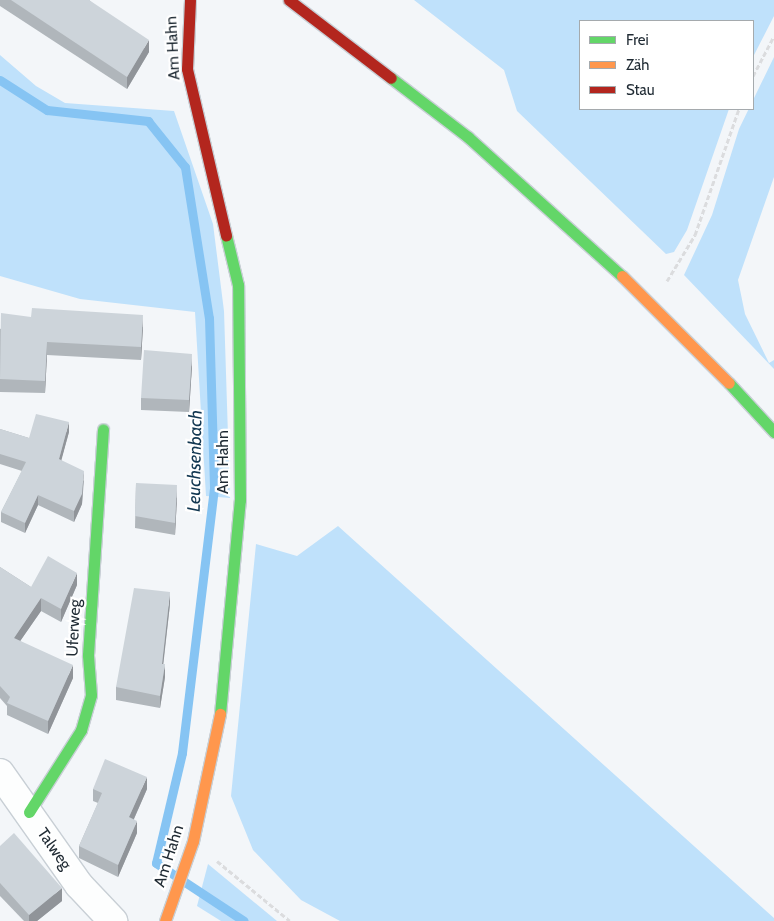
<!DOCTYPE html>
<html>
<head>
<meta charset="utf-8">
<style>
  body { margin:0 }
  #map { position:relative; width:774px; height:921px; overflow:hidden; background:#f3f6f9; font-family:Cabin,sans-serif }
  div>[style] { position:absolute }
  .green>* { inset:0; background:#bfe1fb }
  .stream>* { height:9px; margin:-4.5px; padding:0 4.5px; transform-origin:4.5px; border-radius:4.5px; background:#86c4f3 }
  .path>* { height:3px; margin-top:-1.5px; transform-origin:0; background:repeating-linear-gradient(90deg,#dbdcde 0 5px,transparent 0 7.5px) }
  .roads { filter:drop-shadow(1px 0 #c8cfd5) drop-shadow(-1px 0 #c8cfd5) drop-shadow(0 1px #c8cfd5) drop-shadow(0 -1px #c8cfd5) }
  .street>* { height:28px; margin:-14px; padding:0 14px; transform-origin:14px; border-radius:14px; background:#fdfefe }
  .fast>* { height:11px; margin:-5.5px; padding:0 5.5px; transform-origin:5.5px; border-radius:5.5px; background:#63d668 }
  .slow>* { height:11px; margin:-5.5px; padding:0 5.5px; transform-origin:5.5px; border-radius:5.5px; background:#ff974d }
  .jam>* { height:11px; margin:-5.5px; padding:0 5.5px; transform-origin:5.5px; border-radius:5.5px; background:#b3261e }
  .wall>* { inset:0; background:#b0b6bb }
  .shaded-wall>* { inset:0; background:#909499 }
  .building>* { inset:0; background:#cdd4da }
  span { translate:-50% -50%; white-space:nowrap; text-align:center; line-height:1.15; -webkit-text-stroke:4.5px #fff; paint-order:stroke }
  .street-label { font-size:16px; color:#1f2a33 }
  .water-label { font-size:18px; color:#123751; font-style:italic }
  .legend { position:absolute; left:579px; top:20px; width:175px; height:90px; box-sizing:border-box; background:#fff; border:1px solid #a5aaad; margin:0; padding:6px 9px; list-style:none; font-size:15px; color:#1f2a33 }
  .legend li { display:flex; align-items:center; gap:10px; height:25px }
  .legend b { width:25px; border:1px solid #a5aaad }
</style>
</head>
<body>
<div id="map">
  <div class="green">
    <div style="clip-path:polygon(414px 0,774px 0,774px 16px,753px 57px,753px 21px,580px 21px,580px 109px,729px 109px,687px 230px,674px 252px,666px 254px,517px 111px,504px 70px)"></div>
    <div style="clip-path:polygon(0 55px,36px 86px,65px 103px,174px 111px,213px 224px,224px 311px,230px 498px,206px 496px,195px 312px,80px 299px,0 276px)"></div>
    <div style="clip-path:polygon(774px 57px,774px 177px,738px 280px,745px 314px,769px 363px,774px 360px,774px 369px,684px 275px,712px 215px,739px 129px)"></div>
    <div style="clip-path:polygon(338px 526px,774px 918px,774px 921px,340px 921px,301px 900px,253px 850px,231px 796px,256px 544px,297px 556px)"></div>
    <div style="clip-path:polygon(208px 864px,277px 921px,221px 921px,197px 906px)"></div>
  </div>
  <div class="stream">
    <div style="left:0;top:80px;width:56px;rotate:32.6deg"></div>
    <div style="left:47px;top:110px;width:102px;rotate:6.2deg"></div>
    <div style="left:148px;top:121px;width:59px;rotate:51.2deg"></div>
    <div style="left:185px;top:167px;width:153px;rotate:81deg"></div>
    <div style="left:209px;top:318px;width:170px;rotate:88.3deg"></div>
    <div style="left:214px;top:488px;width:267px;rotate:96.9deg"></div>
    <div style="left:182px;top:753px;width:113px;rotate:103.3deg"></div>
    <div style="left:156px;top:863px;width:105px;rotate:33.4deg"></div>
  </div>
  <div class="path">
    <div style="left:753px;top:76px;width:45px;rotate:-62.3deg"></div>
    <div style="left:667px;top:281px;width:54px;rotate:-58.7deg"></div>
    <div style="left:695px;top:235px;width:133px;rotate:-70.8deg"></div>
    <div style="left:217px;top:861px;width:94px;rotate:39.4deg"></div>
  </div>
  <div class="roads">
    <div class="street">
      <div style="left:0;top:773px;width:137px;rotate:54.8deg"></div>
      <div style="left:79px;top:885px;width:50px;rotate:46.6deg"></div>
    </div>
    <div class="fast">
      <div style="left:391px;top:78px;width:97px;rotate:37.5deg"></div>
      <div style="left:468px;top:137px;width:207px;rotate:42.1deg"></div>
      <div style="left:729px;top:383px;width:67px;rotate:47.4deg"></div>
      <div style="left:220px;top:714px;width:215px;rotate:-84.7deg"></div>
      <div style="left:240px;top:500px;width:215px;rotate:-90.5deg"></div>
      <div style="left:238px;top:285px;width:51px;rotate:-103.5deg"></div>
      <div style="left:29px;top:812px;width:97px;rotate:-57.6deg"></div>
      <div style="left:81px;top:730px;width:36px;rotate:-74deg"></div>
      <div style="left:91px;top:695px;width:40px;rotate:-94.3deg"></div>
      <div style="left:88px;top:655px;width:226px;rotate:-86.2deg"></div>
    </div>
    <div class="slow">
      <div style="left:622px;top:276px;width:151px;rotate:45deg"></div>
      <div style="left:165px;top:921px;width:85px;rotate:-70.7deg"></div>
      <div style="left:193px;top:841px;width:130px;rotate:-78deg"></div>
    </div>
    <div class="jam">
      <div style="left:190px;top:0;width:69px;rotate:92.5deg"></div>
      <div style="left:187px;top:69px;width:171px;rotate:76.8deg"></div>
      <div style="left:289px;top:0;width:128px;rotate:37.4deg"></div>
    </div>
  </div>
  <div class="wall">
    <div style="clip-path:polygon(0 0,89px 0,149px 52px,127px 89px,0 6px)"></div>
    <div style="clip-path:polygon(31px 317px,143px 327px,141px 360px,47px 355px,45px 393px,0 392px,0 329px)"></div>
    <div style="clip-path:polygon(192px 366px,189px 412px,141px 410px,141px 398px)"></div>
    <div style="clip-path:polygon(0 429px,29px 438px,69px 432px,61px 460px,84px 481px,82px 504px,74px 522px,38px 505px,25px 533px,1px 522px,1px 512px,22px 471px,0 464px)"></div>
    <div style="clip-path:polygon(136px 483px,177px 498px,175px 535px,135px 528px)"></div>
    <div style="clip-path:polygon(0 567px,31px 587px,77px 585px,61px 622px,41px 611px,20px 641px,73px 678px,48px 734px,7px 715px,7px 706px,0 698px)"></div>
    <div style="clip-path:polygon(170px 604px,163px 664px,165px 677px,160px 708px,116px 700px,116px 687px)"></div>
    <div style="clip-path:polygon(93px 789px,147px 789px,134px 819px,137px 833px,118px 877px,79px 858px,79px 846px,98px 803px,93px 801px)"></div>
    <div style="clip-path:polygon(0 846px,62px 901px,37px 921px,24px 921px,0 896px)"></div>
  </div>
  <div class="shaded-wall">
    <div style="clip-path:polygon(149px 40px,149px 52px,127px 89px,127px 77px)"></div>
    <div style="clip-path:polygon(143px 315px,143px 327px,141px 360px,141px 347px)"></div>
    <div style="clip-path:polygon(47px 342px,47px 355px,45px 393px,45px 381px)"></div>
    <div style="clip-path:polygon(192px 354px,192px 366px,189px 412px,189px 400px)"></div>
    <div style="clip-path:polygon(69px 422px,69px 432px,59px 469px,59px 459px)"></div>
    <div style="clip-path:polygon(84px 471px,82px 504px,74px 522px,74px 511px)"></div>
    <div style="clip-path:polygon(177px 485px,177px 498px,175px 535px,175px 523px)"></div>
    <div style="clip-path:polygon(38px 495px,38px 505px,25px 533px,25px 523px)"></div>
    <div style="clip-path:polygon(77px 573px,77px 585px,61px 622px,61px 609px)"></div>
    <div style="clip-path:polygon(170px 592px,170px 604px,162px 676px,162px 664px)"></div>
    <div style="clip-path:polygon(41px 598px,41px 611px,14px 650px,14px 638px)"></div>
    <div style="clip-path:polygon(165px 664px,165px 677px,160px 708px,160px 696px)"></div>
    <div style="clip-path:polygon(73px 665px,73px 678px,48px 734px,48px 721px)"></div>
    <div style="clip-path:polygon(147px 777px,147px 789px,129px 830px,129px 817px)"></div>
    <div style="clip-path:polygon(137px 821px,137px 833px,118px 877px,118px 865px)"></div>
    <div style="clip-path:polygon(62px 888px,62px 901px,37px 921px,29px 921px,29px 915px)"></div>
  </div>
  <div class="building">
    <div style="clip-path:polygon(11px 0,89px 0,149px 40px,127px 77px)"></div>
    <div style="clip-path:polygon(32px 308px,143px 315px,141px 347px,47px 342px,45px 381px,0 379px,1px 313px,31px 317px)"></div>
    <div style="clip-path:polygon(144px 350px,192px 354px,189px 400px,141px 398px)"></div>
    <div style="clip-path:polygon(36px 414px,69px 422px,59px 459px,84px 471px,82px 494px,74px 511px,38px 495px,25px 523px,1px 512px,26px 462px,0 454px,0 429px,29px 438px)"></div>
    <div style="clip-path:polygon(136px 483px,177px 485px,175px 523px,135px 516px)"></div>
    <div style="clip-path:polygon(48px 556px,77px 573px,61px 609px,41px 598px,14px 638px,73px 665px,48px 721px,7px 703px,10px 697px,0 686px,0 567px,31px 587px)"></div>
    <div style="clip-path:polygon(134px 588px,170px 592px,162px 664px,165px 664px,160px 696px,116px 687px)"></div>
    <div style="clip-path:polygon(105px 759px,147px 777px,129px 817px,137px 821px,118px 865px,79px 846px,102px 793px,93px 789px)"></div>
    <div style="clip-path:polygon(14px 833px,62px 888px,29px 915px,0 883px,0 846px)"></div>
  </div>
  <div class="street-label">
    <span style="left:173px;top:48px;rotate:-93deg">Am Hahn</span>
    <span style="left:223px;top:462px;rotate:-90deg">Am Hahn</span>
    <span style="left:74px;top:628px;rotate:-87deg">Uferweg</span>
    <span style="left:54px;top:849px;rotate:55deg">Talweg</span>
    <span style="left:169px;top:856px;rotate:-72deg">Am Hahn</span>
  </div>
  <div class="water-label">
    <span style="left:195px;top:461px;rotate:-89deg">Leuchsenbach</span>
  </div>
  <ul class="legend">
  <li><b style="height:6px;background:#63d668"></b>Frei</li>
  <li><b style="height:6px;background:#ff974d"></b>Zäh</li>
  <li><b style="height:6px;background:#b3261e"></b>Stau</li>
  </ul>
</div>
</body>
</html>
